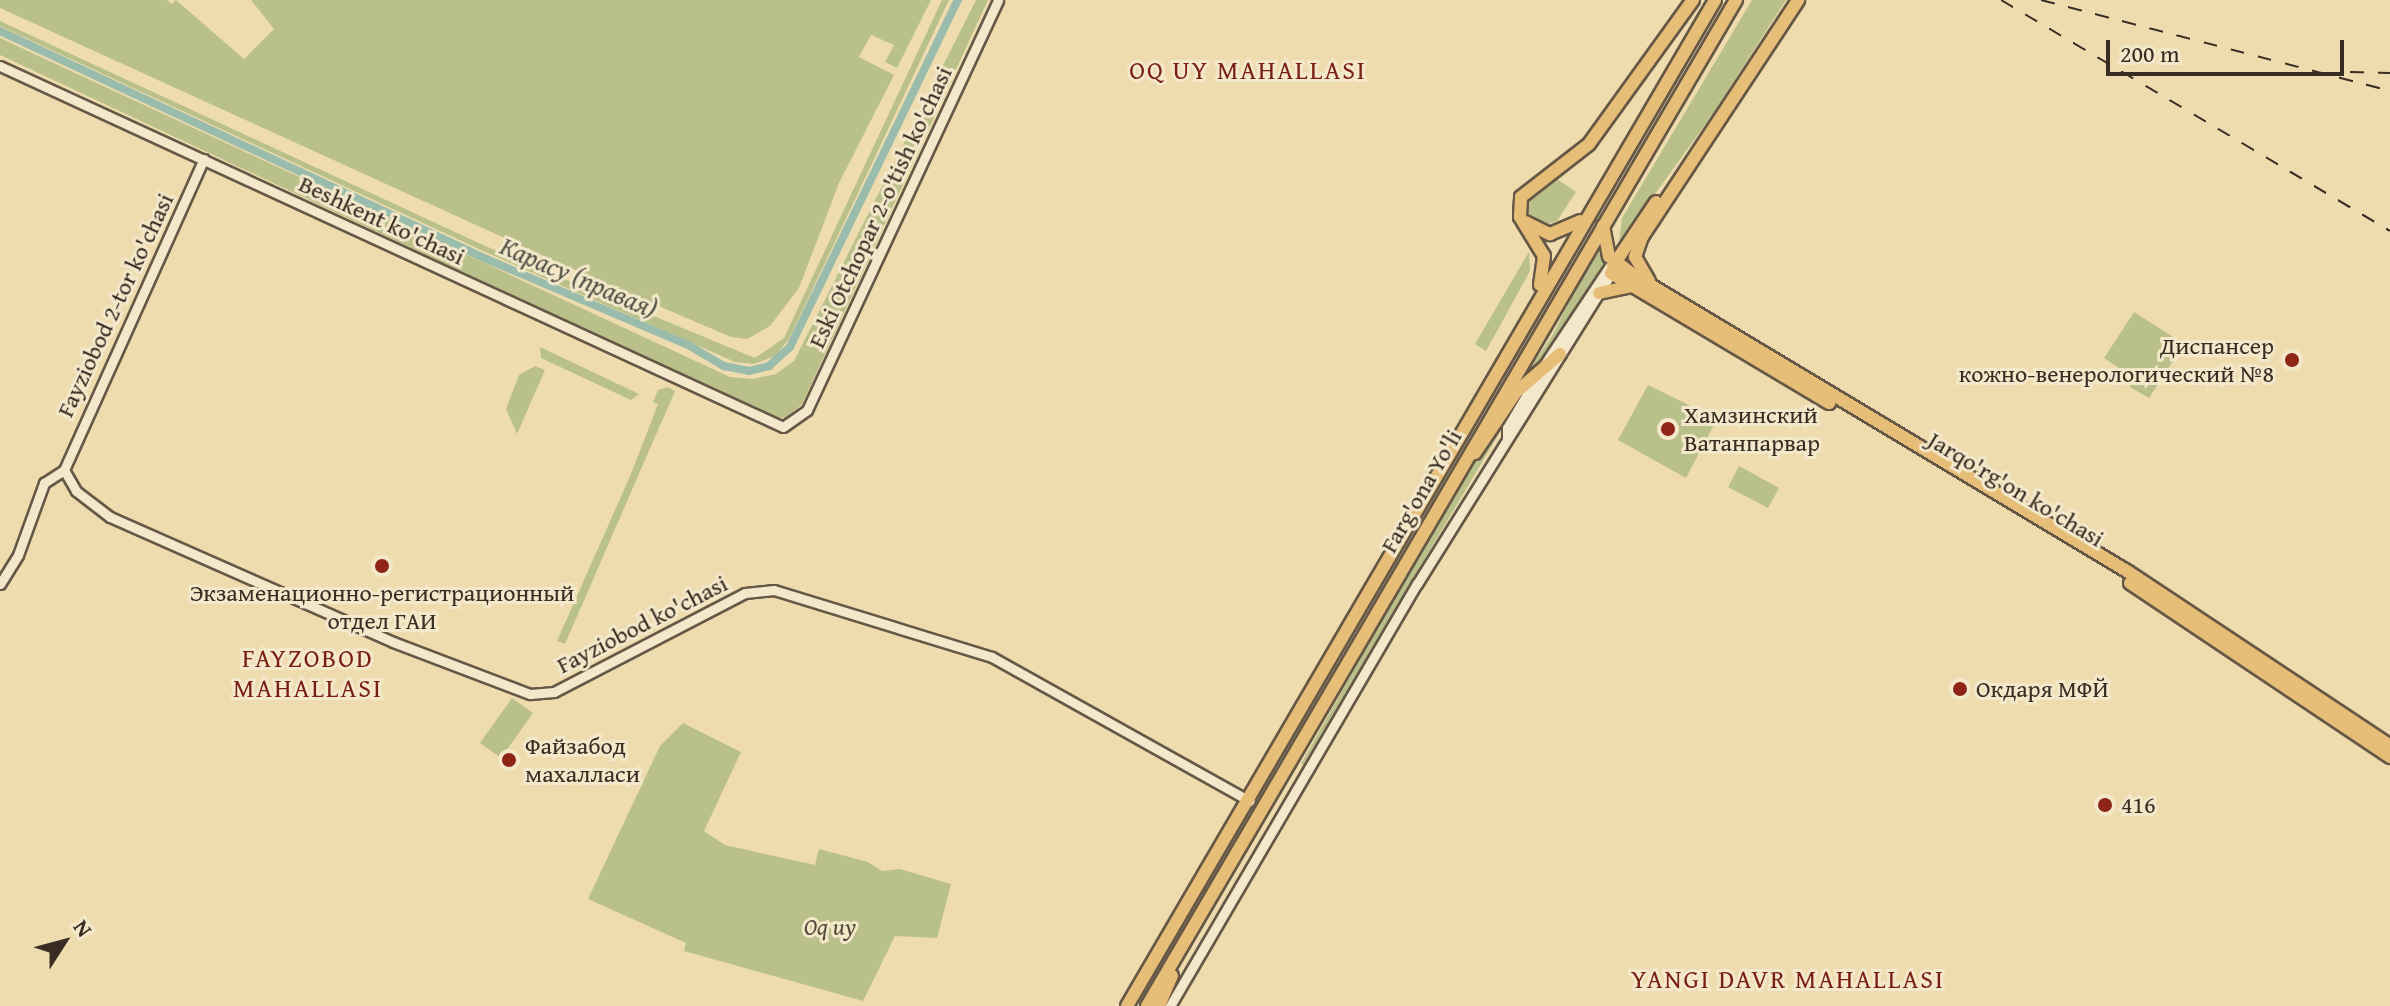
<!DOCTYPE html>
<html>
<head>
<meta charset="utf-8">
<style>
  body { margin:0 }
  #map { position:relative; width:2390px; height:1006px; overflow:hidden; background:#eedcaf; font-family:"Gentium Book Plus",serif }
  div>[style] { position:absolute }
  .green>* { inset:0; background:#bac08a }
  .canal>* { height:8px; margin:-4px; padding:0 4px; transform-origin:4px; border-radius:4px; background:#99bcac }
  .roads { filter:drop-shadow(2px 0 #665846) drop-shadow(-2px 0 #665846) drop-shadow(0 2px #665846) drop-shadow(0 -2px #665846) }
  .minor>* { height:9px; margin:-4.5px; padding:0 4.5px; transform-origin:4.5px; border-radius:4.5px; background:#f4e8cb }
  .major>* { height:12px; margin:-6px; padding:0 6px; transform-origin:6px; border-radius:6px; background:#e7be78 }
  .rail>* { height:2px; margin-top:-1px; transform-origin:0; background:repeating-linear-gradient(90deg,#382c23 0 14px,transparent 0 28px) }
  .dots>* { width:22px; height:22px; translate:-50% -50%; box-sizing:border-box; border:4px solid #f4e8cb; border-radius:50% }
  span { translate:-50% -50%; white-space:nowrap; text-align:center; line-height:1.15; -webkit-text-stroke:6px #f4e8cb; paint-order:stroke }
  .street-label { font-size:24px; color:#382c23 }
  .poi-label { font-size:24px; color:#382c23 }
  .right { translate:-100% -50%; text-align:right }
  .left { translate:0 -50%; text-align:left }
  .park-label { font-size:24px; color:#524a38; font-style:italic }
  .neighbourhood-label { font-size:26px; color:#7a1f14; letter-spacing:2px }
  .water-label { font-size:26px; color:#505045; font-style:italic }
  .north { position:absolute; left:24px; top:902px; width:80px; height:80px; -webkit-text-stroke:6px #f4e8cb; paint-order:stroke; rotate:54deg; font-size:22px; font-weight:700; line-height:32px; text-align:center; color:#382c23 }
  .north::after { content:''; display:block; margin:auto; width:28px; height:36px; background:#382c23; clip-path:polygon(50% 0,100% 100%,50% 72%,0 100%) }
  .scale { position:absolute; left:2106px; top:40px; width:238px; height:36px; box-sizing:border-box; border:4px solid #382c23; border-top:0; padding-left:10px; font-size:24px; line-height:28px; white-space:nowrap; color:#382c23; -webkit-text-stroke:6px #f4e8cb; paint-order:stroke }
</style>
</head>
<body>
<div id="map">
  <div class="green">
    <div style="clip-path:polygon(0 0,167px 0,172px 4px,176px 0,244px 59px,274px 29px,251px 0,931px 0,897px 68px,885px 62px,894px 45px,871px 35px,859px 57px,894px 75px,839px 183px,799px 288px,770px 326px,747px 339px,731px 337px,579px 272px,0 8px)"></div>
    <div style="clip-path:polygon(942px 0,949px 0,789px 339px,775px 356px,754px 364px,735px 362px,481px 250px,0 26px,0 21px,483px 245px,755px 358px,784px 338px)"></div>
    <div style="clip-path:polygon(976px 0,988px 0,802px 404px,785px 418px,770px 416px,0 55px,0 38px,730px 377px,753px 379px,776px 374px,794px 361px)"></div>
    <div style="clip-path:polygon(1752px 0,1786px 0,1712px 115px,1619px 244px,1622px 218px)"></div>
    <div style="clip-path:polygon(1557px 179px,1576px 192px,1557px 221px,1542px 226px,1528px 214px,1527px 201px)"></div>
    <div style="clip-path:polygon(1597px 247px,1604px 263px,1545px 356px,1519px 384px,1552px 336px)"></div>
    <div style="clip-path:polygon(1529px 252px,1530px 271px,1486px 351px,1475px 344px)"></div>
    <div style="clip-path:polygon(2134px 312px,2184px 344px,2149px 398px,2130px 387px,2134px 378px,2104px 358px)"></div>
    <div style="clip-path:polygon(540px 347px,639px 394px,631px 400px,541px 358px)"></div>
    <div style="clip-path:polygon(535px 366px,545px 370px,517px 434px,506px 409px,519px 375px)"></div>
    <div style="clip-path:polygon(1648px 385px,1717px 419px,1686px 478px,1618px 440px)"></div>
    <div style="clip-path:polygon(1527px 386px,1303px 765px,1301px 764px,1459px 483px)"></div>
    <div style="clip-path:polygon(668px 387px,675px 391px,565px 644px,557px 641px,631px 474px,658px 404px,653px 402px,658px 390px)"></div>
    <div style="clip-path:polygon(1739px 466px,1779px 488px,1768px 508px,1728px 487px)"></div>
    <div style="clip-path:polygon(512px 698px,533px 713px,501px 758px,480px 743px)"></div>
    <div style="clip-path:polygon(683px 723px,741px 752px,704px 831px,725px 845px,815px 865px,819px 849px,868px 862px,882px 871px,900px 869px,951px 884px,937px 938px,895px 936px,863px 1001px,684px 951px,686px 943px,588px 899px,660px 746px)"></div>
  </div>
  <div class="canal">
    <div style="left:0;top:31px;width:535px;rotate:25.13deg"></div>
    <div style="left:484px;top:258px;width:222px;rotate:23.1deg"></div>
    <div style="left:688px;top:345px;width:42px;rotate:30.3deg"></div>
    <div style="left:724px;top:366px;width:25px;rotate:11deg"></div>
    <div style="left:749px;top:371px;width:21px;rotate:-14deg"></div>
    <div style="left:769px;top:366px;width:28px;rotate:-42deg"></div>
    <div style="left:790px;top:347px;width:386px;rotate:-64.2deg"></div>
  </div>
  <div class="roads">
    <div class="minor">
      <div style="left:0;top:66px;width:862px;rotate:24.75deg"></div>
      <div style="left:783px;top:427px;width:29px;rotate:-35deg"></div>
      <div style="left:807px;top:410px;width:452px;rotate:-65deg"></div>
      <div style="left:1544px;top:365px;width:118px;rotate:-56.4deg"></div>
      <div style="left:1507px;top:438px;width:10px;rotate:-90deg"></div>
      <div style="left:1507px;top:428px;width:59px;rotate:-59.5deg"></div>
      <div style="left:64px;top:470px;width:24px;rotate:60deg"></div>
      <div style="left:76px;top:491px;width:43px;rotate:37.4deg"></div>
      <div style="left:110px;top:517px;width:309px;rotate:23.8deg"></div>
      <div style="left:393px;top:642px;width:147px;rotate:20.8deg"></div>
      <div style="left:530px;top:694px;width:24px;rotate:-5deg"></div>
      <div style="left:554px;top:692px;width:215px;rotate:-27.4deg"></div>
      <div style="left:745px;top:593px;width:29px;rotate:-6deg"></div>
      <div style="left:774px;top:590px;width:228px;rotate:17.1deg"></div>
      <div style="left:992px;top:657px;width:295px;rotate:29.2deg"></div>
      <div style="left:64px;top:470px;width:341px;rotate:-65.8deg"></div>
      <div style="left:0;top:584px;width:34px;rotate:-58deg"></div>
      <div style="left:18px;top:555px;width:77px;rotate:-70.1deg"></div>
      <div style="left:44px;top:483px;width:24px;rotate:-33deg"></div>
      <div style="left:1170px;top:1006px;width:489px;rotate:-59.7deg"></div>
      <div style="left:1417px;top:584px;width:367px;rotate:-58deg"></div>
    </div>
    <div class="major">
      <div style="left:1525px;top:222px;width:28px;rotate:26deg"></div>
      <div style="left:1550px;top:234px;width:33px;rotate:-23deg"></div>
      <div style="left:1603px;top:226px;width:31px;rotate:79deg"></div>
      <div style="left:1609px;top:256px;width:33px;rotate:38deg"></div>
      <div style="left:1635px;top:276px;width:574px;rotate:30.95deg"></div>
      <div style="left:2127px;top:571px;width:316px;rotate:33.6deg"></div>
      <div style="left:1613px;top:266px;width:77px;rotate:-56.1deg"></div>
      <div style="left:1611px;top:273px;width:254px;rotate:30.8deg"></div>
      <div style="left:1649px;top:281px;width:28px;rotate:-120deg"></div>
      <div style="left:1635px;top:257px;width:21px;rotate:-71deg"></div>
      <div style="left:1642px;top:237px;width:284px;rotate:-56.6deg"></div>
      <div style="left:1540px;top:285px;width:29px;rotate:-82deg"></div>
      <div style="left:1544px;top:256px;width:46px;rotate:-121.6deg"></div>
      <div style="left:1520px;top:217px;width:20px;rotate:-87deg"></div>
      <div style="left:1521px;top:197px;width:86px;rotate:-37.9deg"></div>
      <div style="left:1589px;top:144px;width:178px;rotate:-54.2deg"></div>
      <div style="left:1599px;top:293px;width:33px;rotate:-12deg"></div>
      <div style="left:1475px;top:453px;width:73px;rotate:-56.1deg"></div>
      <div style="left:1516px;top:392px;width:58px;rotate:-40.8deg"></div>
      <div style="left:2130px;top:583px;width:313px;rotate:33.8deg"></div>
      <div style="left:1127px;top:1006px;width:1165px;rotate:-59.69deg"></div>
      <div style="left:1147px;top:1006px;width:1166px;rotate:-59.65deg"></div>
      <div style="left:1159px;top:1006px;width:33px;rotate:-67deg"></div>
    </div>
  </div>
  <div class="rail">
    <div style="left:2001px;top:0;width:452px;rotate:30.7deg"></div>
    <div style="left:2041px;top:0;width:361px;rotate:14.6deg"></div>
    <div style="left:2350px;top:72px;width:40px;rotate:1.4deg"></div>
  </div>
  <div class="dots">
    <div style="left:2292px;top:360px;background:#8f2418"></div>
    <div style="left:1668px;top:429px;background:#8f2418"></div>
    <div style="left:382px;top:566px;background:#8f2418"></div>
    <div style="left:1960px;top:689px;background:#8f2418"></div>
    <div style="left:509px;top:760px;background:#8f2418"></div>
    <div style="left:2105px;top:805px;background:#8f2418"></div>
  </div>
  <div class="street-label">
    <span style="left:880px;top:207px;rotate:-65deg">Eski Otchopar 2-o'tish ko'chasi</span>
    <span style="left:382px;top:220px;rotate:25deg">Beshkent ko'chasi</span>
    <span style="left:115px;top:305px;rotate:-65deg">Fayziobod 2-tor ko'chasi</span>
    <span style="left:2016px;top:489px;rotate:31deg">Jarqo'rg'on ko'chasi</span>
    <span style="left:1421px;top:491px;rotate:-60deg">Farg'ona Yo'li</span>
    <span style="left:642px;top:624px;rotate:-27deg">Fayziobod ko'chasi</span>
  </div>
  <div class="poi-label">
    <span class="right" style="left:2274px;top:360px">Диспансер<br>кожно-венерологический №8</span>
    <span class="left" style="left:1684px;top:429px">Хамзинский<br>Ватанпарвар</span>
    <span style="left:382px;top:607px">Экзаменационно-регистрационный<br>отдел ГАИ</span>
    <span class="left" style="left:1976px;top:689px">Окдаря МФЙ</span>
    <span class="left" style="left:525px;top:760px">Файзабод<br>махалласи</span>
    <span class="left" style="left:2121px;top:805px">416</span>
  </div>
  <div class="park-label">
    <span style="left:830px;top:927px">Oq uy</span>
  </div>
  <div class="neighbourhood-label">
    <span style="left:1248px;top:70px">OQ UY MAHALLASI</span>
    <span style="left:308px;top:673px">FAYZOBOD<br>MAHALLASI</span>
    <span style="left:1788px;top:979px">YANGI DAVR MAHALLASI</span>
  </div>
  <div class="water-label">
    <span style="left:579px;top:277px;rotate:23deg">Карасу (правая)</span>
  </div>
  <div class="north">N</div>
  <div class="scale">200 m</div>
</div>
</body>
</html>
